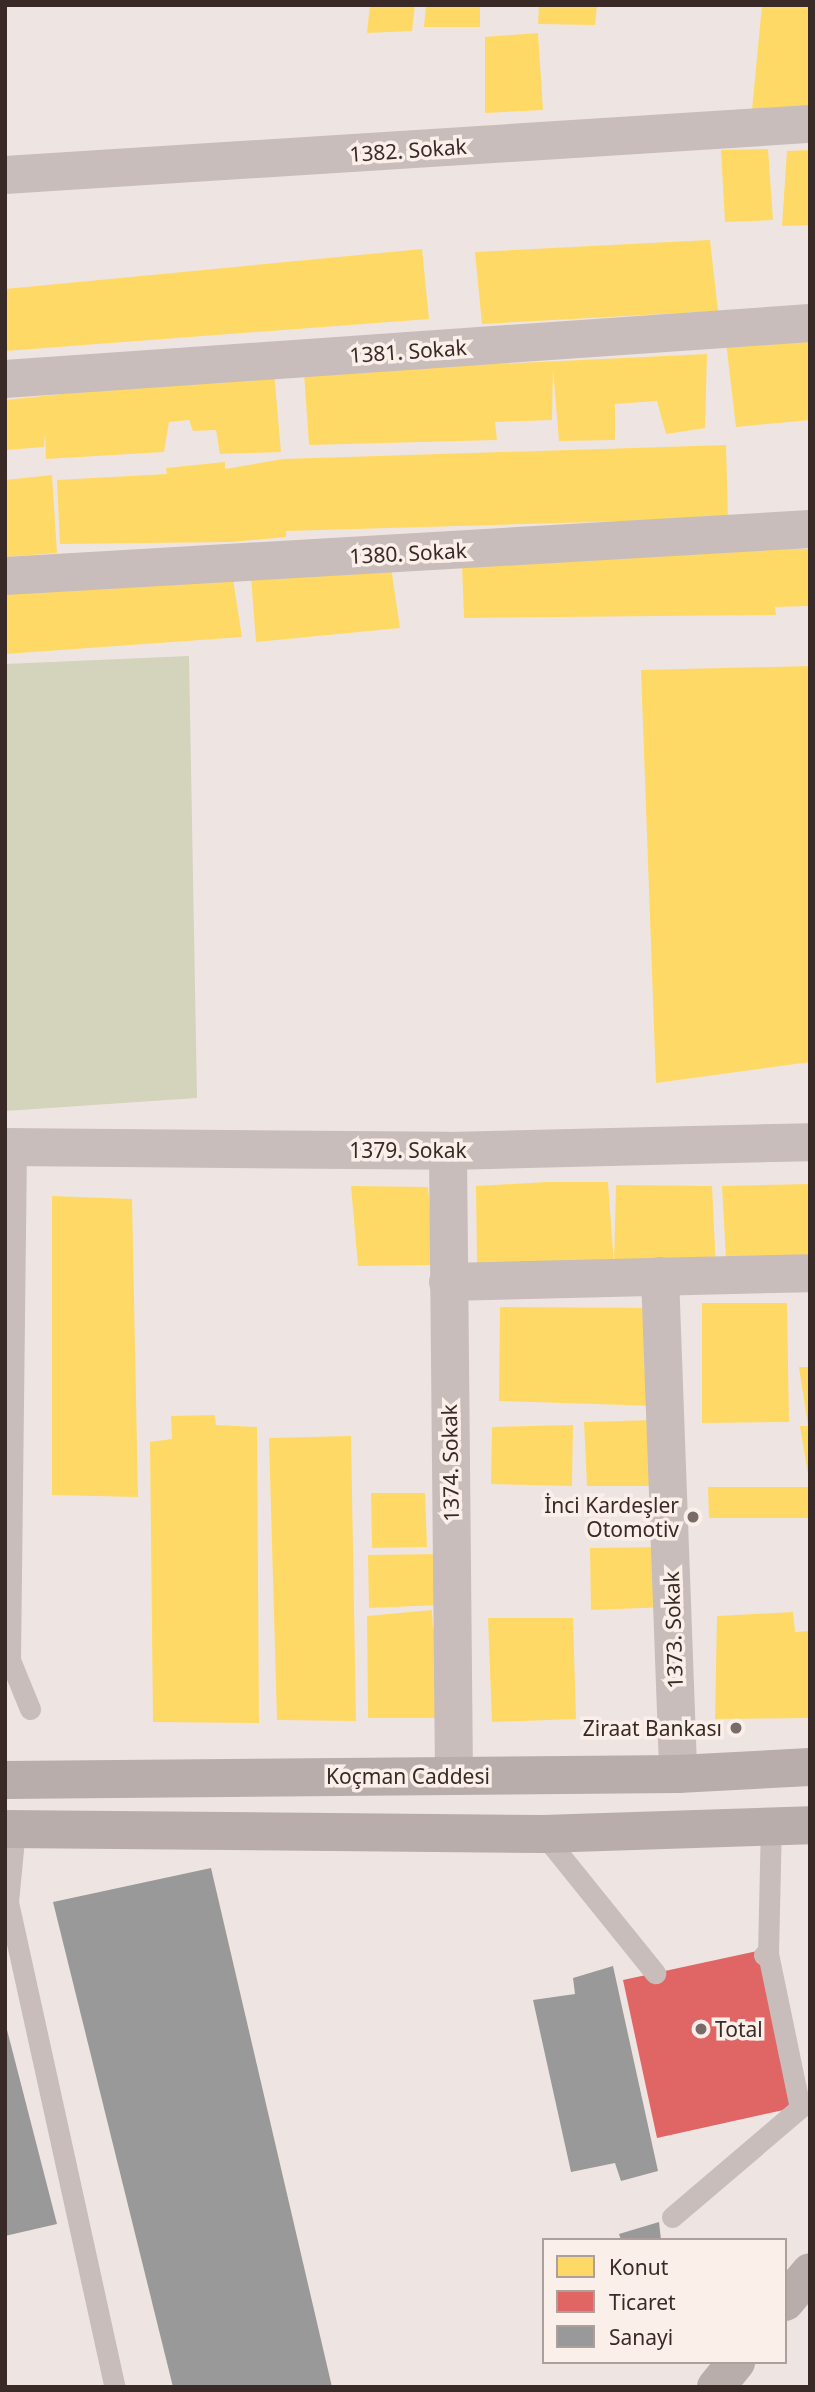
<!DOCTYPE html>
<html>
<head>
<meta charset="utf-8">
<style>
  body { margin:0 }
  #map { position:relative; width:815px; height:2392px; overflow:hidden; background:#eee5e2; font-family:"Noto Sans",sans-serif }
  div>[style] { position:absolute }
  .green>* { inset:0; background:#d4d3bb }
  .homes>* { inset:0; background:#ffd966 }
  .shops>* { inset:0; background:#e06666 }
  .industry>* { inset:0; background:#999 }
  .lane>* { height:21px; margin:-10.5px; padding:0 10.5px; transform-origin:10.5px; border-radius:10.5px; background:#c8bdba }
  .street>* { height:38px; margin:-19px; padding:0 19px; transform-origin:19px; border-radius:19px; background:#c8bdba }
  .secondary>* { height:38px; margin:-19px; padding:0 19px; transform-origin:19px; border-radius:19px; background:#b8adab }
  .dots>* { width:19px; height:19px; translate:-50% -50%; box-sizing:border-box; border:4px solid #fbefe9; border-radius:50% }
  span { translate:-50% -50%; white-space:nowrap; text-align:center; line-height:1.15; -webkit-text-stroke:7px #fbefe9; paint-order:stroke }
  .street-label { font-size:21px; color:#392a28 }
  .poi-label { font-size:21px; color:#392a28 }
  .right { translate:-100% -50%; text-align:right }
  .left { translate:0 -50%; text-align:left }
  .frame { position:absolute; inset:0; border:7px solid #392a28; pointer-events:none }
  .legend { position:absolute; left:542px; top:2238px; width:245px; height:126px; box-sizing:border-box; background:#fbefe9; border:2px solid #ada09c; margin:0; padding:9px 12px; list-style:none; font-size:21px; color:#392a28 }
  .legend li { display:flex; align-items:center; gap:14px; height:35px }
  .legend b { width:35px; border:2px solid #ada09c }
</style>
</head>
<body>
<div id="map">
  <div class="green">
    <div style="clip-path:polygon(189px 656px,197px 1098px,5px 1111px,5px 664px)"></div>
  </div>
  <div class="homes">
    <div style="clip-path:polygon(370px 5px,415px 5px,412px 31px,367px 33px)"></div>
    <div style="clip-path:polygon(426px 5px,480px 5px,480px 27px,424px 27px)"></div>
    <div style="clip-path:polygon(539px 5px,597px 5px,595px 25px,538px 24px)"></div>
    <div style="clip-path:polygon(762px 5px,810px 5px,810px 107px,752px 110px)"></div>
    <div style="clip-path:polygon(538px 33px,543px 110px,485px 113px,485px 37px)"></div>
    <div style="clip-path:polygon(768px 149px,773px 220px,725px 222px,721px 150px)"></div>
    <div style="clip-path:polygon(810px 150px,810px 225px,782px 226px,787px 151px)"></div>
    <div style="clip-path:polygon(710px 240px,718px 311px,482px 324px,475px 252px)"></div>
    <div style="clip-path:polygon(422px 249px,429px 319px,5px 351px,5px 289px)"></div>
    <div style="clip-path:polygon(810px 336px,810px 420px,736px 427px,726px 342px)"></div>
    <div style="clip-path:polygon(707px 354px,705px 428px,666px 434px,657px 401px,615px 404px,615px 440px,559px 441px,553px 369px,552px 420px,495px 422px,497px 440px,309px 445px,304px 373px)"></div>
    <div style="clip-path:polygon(274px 372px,281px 452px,220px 454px,216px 430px,193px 431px,189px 420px,169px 422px,164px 452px,46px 459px,45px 432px,44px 447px,5px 450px,5px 400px)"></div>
    <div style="clip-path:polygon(726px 445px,728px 518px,286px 531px,286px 537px,231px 542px,60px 544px,57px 480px,167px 474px,166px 468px,225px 462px,225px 469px,283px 459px)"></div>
    <div style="clip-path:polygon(52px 475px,57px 553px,5px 557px,5px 480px)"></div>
    <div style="clip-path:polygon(768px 548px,810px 549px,810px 606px,775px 607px,776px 615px,464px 618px,462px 564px)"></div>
    <div style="clip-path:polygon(391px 567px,400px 628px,256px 642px,251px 577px)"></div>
    <div style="clip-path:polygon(233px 579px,242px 637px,5px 654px,5px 594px)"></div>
    <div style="clip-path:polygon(810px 666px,810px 1062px,656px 1083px,641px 670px)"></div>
    <div style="clip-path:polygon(547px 1182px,608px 1182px,614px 1265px,616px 1185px,712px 1186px,716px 1268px,477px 1264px,476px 1186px)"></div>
    <div style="clip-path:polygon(810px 1184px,810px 1267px,726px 1258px,722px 1186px)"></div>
    <div style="clip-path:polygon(351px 1186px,428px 1187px,434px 1265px,358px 1266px)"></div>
    <div style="clip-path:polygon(52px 1196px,132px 1199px,138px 1497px,52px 1495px)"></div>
    <div style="clip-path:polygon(702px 1303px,787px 1303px,789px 1422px,702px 1423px)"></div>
    <div style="clip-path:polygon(500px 1307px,654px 1308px,657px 1406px,499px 1401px)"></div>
    <div style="clip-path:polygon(799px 1367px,810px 1367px,810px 1487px,800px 1426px,808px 1426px)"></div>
    <div style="clip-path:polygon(215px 1415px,216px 1425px,257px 1427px,259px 1723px,153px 1722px,150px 1442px,172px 1439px,171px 1416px)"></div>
    <div style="clip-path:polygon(656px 1420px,659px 1486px,587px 1486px,584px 1422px)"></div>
    <div style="clip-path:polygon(573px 1425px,572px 1486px,491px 1484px,492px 1427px)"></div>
    <div style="clip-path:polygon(351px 1436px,356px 1721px,277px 1720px,269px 1438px)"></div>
    <div style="clip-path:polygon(708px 1487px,808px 1487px,810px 1518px,709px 1518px)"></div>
    <div style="clip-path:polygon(371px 1493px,425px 1493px,427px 1547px,372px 1548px)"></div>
    <div style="clip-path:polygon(668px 1547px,668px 1607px,591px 1610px,590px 1548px)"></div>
    <div style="clip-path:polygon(440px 1554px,440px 1605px,369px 1608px,368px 1555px)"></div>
    <div style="clip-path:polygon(432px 1610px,433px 1629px,448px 1627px,446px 1718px,368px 1718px,367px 1616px)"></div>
    <div style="clip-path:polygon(793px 1612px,795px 1632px,810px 1631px,810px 1718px,715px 1719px,717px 1616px)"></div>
    <div style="clip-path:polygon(488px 1618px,573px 1618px,576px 1719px,492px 1722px)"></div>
  </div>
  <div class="shops">
    <div style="clip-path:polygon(762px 1950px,797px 2107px,657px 2138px,623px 1980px)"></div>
  </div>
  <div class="industry">
    <div style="clip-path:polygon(211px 1868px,332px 2387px,173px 2387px,53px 1902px)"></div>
    <div style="clip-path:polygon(613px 1966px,658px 2171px,621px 2181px,615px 2163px,571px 2172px,533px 2000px,575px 1994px,573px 1978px)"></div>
    <div style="clip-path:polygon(5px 2022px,57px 2224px,5px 2236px)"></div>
    <div style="clip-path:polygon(659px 2222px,661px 2240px,621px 2240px,619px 2234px)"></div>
  </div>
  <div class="lane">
    <div style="left:16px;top:1147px;width:513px;rotate:90.67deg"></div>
    <div style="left:10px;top:1660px;width:53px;rotate:67.8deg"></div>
    <div style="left:15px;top:1829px;width:73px;rotate:95.5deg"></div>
    <div style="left:8px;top:1902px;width:497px;rotate:77.6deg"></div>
    <div style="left:543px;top:1834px;width:179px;rotate:51.1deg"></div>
    <div style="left:764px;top:1955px;width:4px;rotate:-14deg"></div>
    <div style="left:768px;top:1954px;width:128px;rotate:-88.7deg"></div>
    <div style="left:672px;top:2217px;width:168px;rotate:-40.4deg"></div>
    <div style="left:800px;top:2108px;width:157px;rotate:-101.7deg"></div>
  </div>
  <div class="street">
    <div style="left:5px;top:175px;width:807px;rotate:-3.63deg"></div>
    <div style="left:5px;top:379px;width:807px;rotate:-3.98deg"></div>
    <div style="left:5px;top:576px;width:806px;rotate:-3.34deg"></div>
    <div style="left:5px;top:1147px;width:443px;rotate:0.5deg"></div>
    <div style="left:448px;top:1151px;width:362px;rotate:-1.4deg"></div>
    <div style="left:448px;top:1151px;width:625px;rotate:89.45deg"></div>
    <div style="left:660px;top:1276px;width:498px;rotate:87.9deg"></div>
    <div style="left:448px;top:1282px;width:362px;rotate:-1.4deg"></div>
  </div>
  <div class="secondary">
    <div style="left:5px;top:1780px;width:673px;rotate:-0.51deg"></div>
    <div style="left:678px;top:1774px;width:132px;rotate:-3deg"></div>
    <div style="left:5px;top:1829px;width:538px;rotate:0.53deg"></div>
    <div style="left:543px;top:1834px;width:267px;rotate:-1.9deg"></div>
    <div style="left:785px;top:2302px;width:39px;rotate:-50deg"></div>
    <div style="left:716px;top:2387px;width:32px;rotate:-51deg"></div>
  </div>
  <div class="dots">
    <div style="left:693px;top:1517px;background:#786b69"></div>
    <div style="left:736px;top:1728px;background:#786b69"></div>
    <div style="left:701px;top:2029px;background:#786b69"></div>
  </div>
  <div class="street-label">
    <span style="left:408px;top:150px;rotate:-4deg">1382. Sokak</span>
    <span style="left:408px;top:351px;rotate:-4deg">1381. Sokak</span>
    <span style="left:408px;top:553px;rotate:-3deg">1380. Sokak</span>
    <span style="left:408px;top:1150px">1379. Sokak</span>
    <span style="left:450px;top:1463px;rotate:-91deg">1374. Sokak</span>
    <span style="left:673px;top:1630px;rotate:-92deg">1373. Sokak</span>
    <span style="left:408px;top:1776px">Koçman Caddesi</span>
  </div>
  <div class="poi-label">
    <span class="right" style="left:679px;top:1517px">İnci Kardeşler<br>Otomotiv</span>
    <span class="right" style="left:722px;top:1728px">Ziraat Bankası</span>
    <span class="left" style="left:715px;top:2029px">Total</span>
  </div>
  <div class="frame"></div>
  <ul class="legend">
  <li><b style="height:19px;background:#ffd966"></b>Konut</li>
  <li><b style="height:19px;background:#e06666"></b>Ticaret</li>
  <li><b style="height:19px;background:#999"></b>Sanayi</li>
  </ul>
</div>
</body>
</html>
